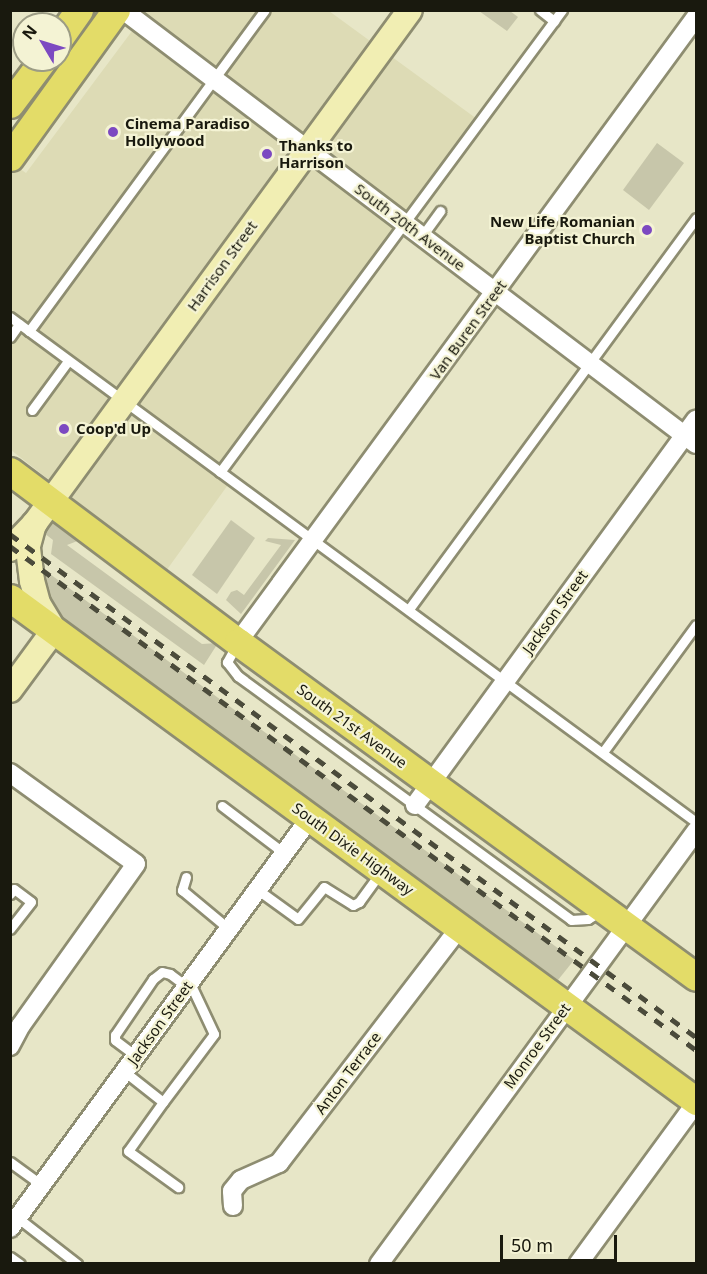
<!DOCTYPE html>
<html>
<head>
<meta charset="utf-8">
<style>
  body { margin:0 }
  #map { position:relative; width:707px; height:1274px; overflow:hidden; background:#e7e6c7; font-family:"Noto Sans",sans-serif }
  div>[style] { position:absolute }
  .built>* { inset:0; background:#dddbb5 }
  .green>* { inset:0; background:#c7c6aa }
  .roads { filter:drop-shadow(2px 0 #8e8d71) drop-shadow(-2px 0 #8e8d71) drop-shadow(0 2px #8e8d71) drop-shadow(0 -2px #8e8d71) }
  .service>* { height:9px; margin:-4.5px; padding:0 4.5px; transform-origin:4.5px; border-radius:4.5px; background:#fff }
  .minor>* { height:18px; margin:-9px; padding:0 9px; transform-origin:9px; border-radius:9px; background:#fff }
  .secondary>* { height:24px; margin:-12px; padding:0 12px; transform-origin:12px; border-radius:12px; background:#f1eeb3 }
  .primary>* { height:27px; margin:-13.5px; padding:0 13.5px; transform-origin:13.5px; border-radius:13.5px; background:#e3dc68 }
  .rail>* { height:4.5px; margin-top:-2.25px; transform-origin:0; background:repeating-linear-gradient(90deg,#4b4b3b 0 10px,transparent 0 20px) }
  .dots>* { width:16px; height:16px; translate:-50% -50%; box-sizing:border-box; border:3px solid #f4f3d4; border-radius:50% }
  span { translate:-50% -50%; white-space:nowrap; text-align:center; line-height:1.15; -webkit-text-stroke:4.5px #f4f3d4; paint-order:stroke }
  .poi-label { font-size:15px; color:#19190e; font-weight:700 }
  .left { translate:0 -50%; text-align:left }
  .right { translate:-100% -50%; text-align:right }
  .street-label { font-size:15px; color:#19190e }
  .frame { position:absolute; inset:0; border:12px solid #19190e; pointer-events:none }
  .north { position:absolute; left:12px; top:12px; width:60px; height:60px; box-sizing:border-box; background:#f4f3d4; border:2px solid #9c9c85; border-radius:50%; rotate:308deg; font-size:16px; font-weight:700; line-height:24px; text-align:center; color:#19190e }
  .north::after { content:''; display:block; margin:auto; width:21px; height:27px; background:#7c49c1; clip-path:polygon(50% 0,100% 100%,50% 72%,0 100%) }
  .scale { position:absolute; left:500px; top:1235px; width:117px; height:27px; box-sizing:border-box; border:3px solid #19190e; border-top:0; padding-left:8px; font-size:18px; line-height:21px; white-space:nowrap; color:#19190e; -webkit-text-stroke:4px #f4f3d4; paint-order:stroke }
</style>
</head>
<body>
<div id="map">
  <div class="built">
    <div style="clip-path:polygon(147px 11px,329px 11px,477px 119px,215px 472px,230px 482px,166px 571px,11px 450px,10px 162px,26px 173px)"></div>
  </div>
  <div class="green">
    <div style="clip-path:polygon(479px 11px,510px 11px,518px 17px,507px 31px)"></div>
    <div style="clip-path:polygon(657px 143px,684px 163px,649px 210px,623px 190px)"></div>
    <div style="clip-path:polygon(51px 519px,80px 540px,67px 545px,202px 644px,218px 643px,204px 665px,51px 554px,53px 540px,40px 530px)"></div>
    <div style="clip-path:polygon(231px 520px,255px 538px,217px 594px,192px 575px)"></div>
    <div style="clip-path:polygon(268px 538px,295px 540px,241px 614px,226px 600px,231px 592px,237px 590px,244px 595px,281px 545px,265px 541px)"></div>
    <div style="clip-path:polygon(39px 566px,574px 960px,558px 980px,216px 737px,51px 616px)"></div>
  </div>
  <div class="roads">
    <div class="service">
      <div style="left:540px;top:10px;width:18px;rotate:38deg"></div>
      <div style="left:422px;top:236px;width:31px;rotate:-54deg"></div>
      <div style="left:10px;top:317px;width:852px;rotate:36.36deg"></div>
      <div style="left:29px;top:331px;width:398px;rotate:-53.7deg"></div>
      <div style="left:10px;top:337px;width:16px;rotate:-55deg"></div>
      <div style="left:32px;top:410px;width:61px;rotate:-53.7deg"></div>
      <div style="left:220px;top:472px;width:575px;rotate:-53.49deg"></div>
      <div style="left:409px;top:609px;width:485px;rotate:-53.7deg"></div>
      <div style="left:237px;top:644px;width:21px;rotate:119deg"></div>
      <div style="left:227px;top:662px;width:18px;rotate:52deg"></div>
      <div style="left:238px;top:676px;width:413px;rotate:36.2deg"></div>
      <div style="left:571px;top:920px;width:17px;rotate:-3deg"></div>
      <div style="left:588px;top:919px;width:15px;rotate:-32deg"></div>
      <div style="left:603px;top:752px;width:157px;rotate:-53.8deg"></div>
      <div style="left:222px;top:806px;width:78px;rotate:37.2deg"></div>
      <div style="left:186px;top:877px;width:14px;rotate:107deg"></div>
      <div style="left:182px;top:890px;width:61px;rotate:39.7deg"></div>
      <div style="left:258px;top:890px;width:49px;rotate:35.9deg"></div>
      <div style="left:298px;top:919px;width:41px;rotate:-50.9deg"></div>
      <div style="left:324px;top:887px;width:34px;rotate:32deg"></div>
      <div style="left:353px;top:905px;width:7px;rotate:-27deg"></div>
      <div style="left:359px;top:902px;width:36px;rotate:-54deg"></div>
      <div style="left:10px;top:894px;width:6px;rotate:-51deg"></div>
      <div style="left:14px;top:889px;width:21px;rotate:37deg"></div>
      <div style="left:31px;top:902px;width:34px;rotate:128deg"></div>
      <div style="left:136px;top:1056px;width:26px;rotate:-143deg"></div>
      <div style="left:115px;top:1040px;width:5px;rotate:-90deg"></div>
      <div style="left:115px;top:1035px;width:68px;rotate:-55.8deg"></div>
      <div style="left:153px;top:979px;width:11px;rotate:-38deg"></div>
      <div style="left:162px;top:972px;width:8px;rotate:14deg"></div>
      <div style="left:170px;top:974px;width:21px;rotate:37deg"></div>
      <div style="left:125px;top:1072px;width:48px;rotate:38.3deg"></div>
      <div style="left:163px;top:1102px;width:85px;rotate:-53.1deg"></div>
      <div style="left:214px;top:1034px;width:56px;rotate:-115.2deg"></div>
      <div style="left:163px;top:1102px;width:60px;rotate:125.5deg"></div>
      <div style="left:128px;top:1151px;width:62px;rotate:35.8deg"></div>
      <div style="left:10px;top:1162px;width:39px;rotate:36deg"></div>
      <div style="left:18px;top:1218px;width:75px;rotate:37.9deg"></div>
      <div style="left:10px;top:1257px;width:12px;rotate:35deg"></div>
    </div>
    <div class="minor">
      <div style="left:123px;top:10px;width:719px;rotate:37.14deg"></div>
      <div style="left:238px;top:642px;width:775px;rotate:-53.77deg"></div>
      <div style="left:10px;top:773px;width:155px;rotate:35.8deg"></div>
      <div style="left:136px;top:864px;width:198px;rotate:125.5deg"></div>
      <div style="left:21px;top:1025px;width:24px;rotate:118deg"></div>
      <div style="left:415px;top:805px;width:477px;rotate:-53.9deg"></div>
      <div style="left:233px;top:1206px;width:15px;rotate:-94deg"></div>
      <div style="left:232px;top:1191px;width:14px;rotate:-51deg"></div>
      <div style="left:241px;top:1180px;width:42px;rotate:-24.1deg"></div>
      <div style="left:279px;top:1163px;width:297px;rotate:-52.5deg"></div>
      <div style="left:10px;top:1228px;width:508px;rotate:-53.81deg"></div>
      <div style="left:379px;top:1264px;width:537px;rotate:-53.79deg"></div>
      <div style="left:578px;top:1264px;width:200px;rotate:-53.8deg"></div>
    </div>
    <div class="secondary">
      <div style="left:10px;top:549px;width:36px;rotate:-46deg"></div>
      <div style="left:35px;top:523px;width:635px;rotate:-53.83deg"></div>
      <div style="left:10px;top:690px;width:74px;rotate:-53.7deg"></div>
      <div style="left:54px;top:630px;width:31px;rotate:-121deg"></div>
      <div style="left:38px;top:603px;width:23px;rotate:-105deg"></div>
      <div style="left:32px;top:581px;width:35px;rotate:-97deg"></div>
      <div style="left:28px;top:546px;width:23px;rotate:-75deg"></div>
    </div>
    <div class="primary">
      <div style="left:60px;top:37px;width:33px;rotate:-55deg"></div>
      <div style="left:10px;top:104px;width:55px;rotate:-53.1deg"></div>
      <div style="left:10px;top:157px;width:181px;rotate:-54.2deg"></div>
      <div style="left:10px;top:471px;width:285px;rotate:36.9deg"></div>
      <div style="left:238px;top:642px;width:567px;rotate:36.18deg"></div>
      <div style="left:10px;top:598px;width:851px;rotate:36.25deg"></div>
    </div>
  </div>
  <div class="rail">
    <div style="left:10px;top:534px;width:851px;rotate:36.25deg"></div>
    <div style="left:10px;top:546px;width:851px;rotate:36.3deg"></div>
  </div>
  <div class="dots">
    <div style="left:113px;top:132px;background:#7c49c1"></div>
    <div style="left:267px;top:154px;background:#7c49c1"></div>
    <div style="left:647px;top:230px;background:#7c49c1"></div>
    <div style="left:64px;top:429px;background:#7c49c1"></div>
  </div>
  <div class="poi-label">
    <span class="left" style="left:125px;top:132px">Cinema Paradiso<br>Hollywood</span>
    <span class="left" style="left:279px;top:154px">Thanks to<br>Harrison</span>
    <span class="right" style="left:635px;top:230px">New Life Romanian<br>Baptist Church</span>
    <span class="left" style="left:76px;top:429px">Coop'd Up</span>
  </div>
  <div class="street-label">
    <span style="left:410px;top:227px;rotate:37deg">South 20th Avenue</span>
    <span style="left:222px;top:266px;rotate:-54deg">Harrison Street</span>
    <span style="left:468px;top:330px;rotate:-54deg">Van Buren Street</span>
    <span style="left:555px;top:612px;rotate:-54deg">Jackson Street</span>
    <span style="left:352px;top:726px;rotate:36deg">South 21st Avenue</span>
    <span style="left:353px;top:849px;rotate:36deg">South Dixie Highway</span>
    <span style="left:160px;top:1023px;rotate:-54deg">Jackson Street</span>
    <span style="left:537px;top:1046px;rotate:-54deg">Monroe Street</span>
    <span style="left:348px;top:1073px;rotate:-53deg">Anton Terrace</span>
  </div>
  <div class="frame"></div>
  <div class="north">N</div>
  <div class="scale">50 m</div>
</div>
</body>
</html>
